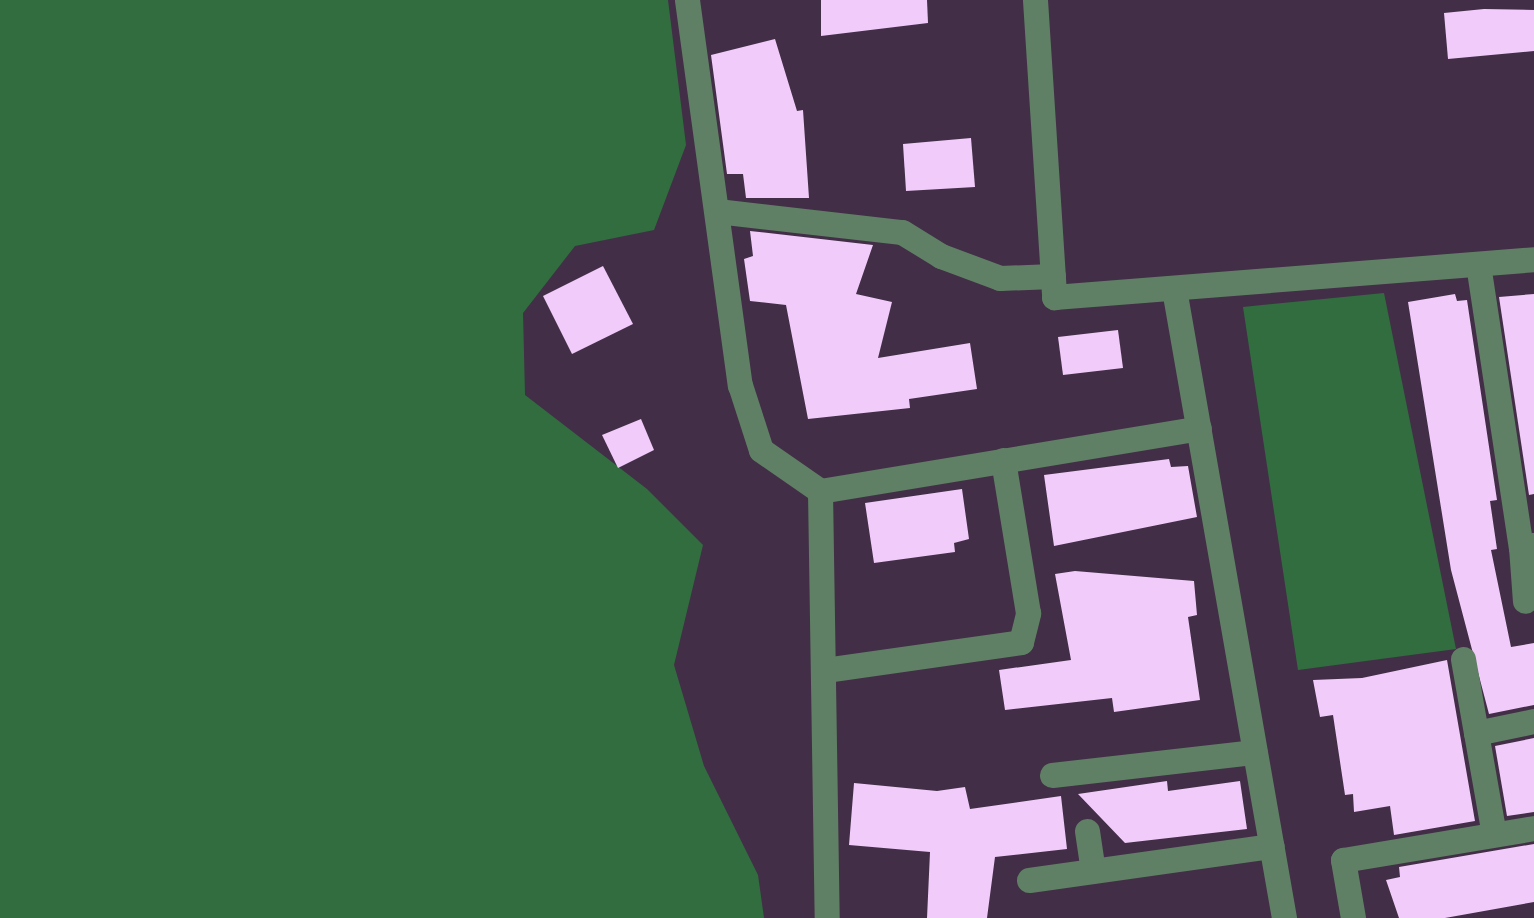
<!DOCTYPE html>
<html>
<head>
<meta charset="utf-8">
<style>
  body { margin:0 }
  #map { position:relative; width:1534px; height:918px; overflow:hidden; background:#422f47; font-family:Figtree,sans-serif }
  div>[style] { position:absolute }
  .green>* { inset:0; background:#326d40 }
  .building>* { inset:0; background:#f1cbf9 }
  .minor>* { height:25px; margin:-12.5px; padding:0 12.5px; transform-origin:12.5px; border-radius:12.5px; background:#608065 }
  span { translate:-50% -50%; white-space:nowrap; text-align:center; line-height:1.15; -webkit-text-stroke:10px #38253c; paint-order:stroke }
</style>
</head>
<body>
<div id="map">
  <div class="green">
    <div style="clip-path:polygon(0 0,668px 0,686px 145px,654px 230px,575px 246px,523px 313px,525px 395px,647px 489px,703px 545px,674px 665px,704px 766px,758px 875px,764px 918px,0 918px)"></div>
    <div style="clip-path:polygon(1384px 293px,1456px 649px,1298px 670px,1243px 307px)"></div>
  </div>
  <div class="building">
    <div style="clip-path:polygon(821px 0,927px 0,928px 23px,821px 36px)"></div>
    <div style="clip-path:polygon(1484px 9px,1534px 10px,1534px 51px,1448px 59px,1444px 13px)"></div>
    <div style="clip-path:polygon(775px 39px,797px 111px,803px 110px,809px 198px,746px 198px,743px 174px,727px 174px,711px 55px)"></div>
    <div style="clip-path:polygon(971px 138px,975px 187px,906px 191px,903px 144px)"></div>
    <div style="clip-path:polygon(750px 231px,873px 245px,856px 294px,892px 302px,878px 358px,970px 343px,977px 389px,909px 399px,910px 408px,808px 419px,786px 305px,750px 301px,744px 259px,753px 256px)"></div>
    <div style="clip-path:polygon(603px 266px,633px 324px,572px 354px,543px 296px)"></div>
    <div style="clip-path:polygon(1455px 294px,1457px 301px,1467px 300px,1497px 500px,1490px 501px,1497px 549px,1491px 550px,1511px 647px,1534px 643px,1534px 705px,1489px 714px,1451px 570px,1408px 302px)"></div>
    <div style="clip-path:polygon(1534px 294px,1534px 494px,1529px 495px,1499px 297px)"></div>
    <div style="clip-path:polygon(1118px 330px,1123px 368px,1063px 375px,1058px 337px)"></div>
    <div style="clip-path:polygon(641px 419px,654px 450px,618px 468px,602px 435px)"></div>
    <div style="clip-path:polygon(1169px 459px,1171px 467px,1188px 466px,1197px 517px,1054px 546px,1044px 475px)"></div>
    <div style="clip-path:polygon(962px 489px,969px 539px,954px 543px,955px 552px,874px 563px,865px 503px)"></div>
    <div style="clip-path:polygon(1075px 571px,1194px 581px,1197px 615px,1188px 617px,1200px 700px,1114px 712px,1112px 698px,1005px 710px,999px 670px,1071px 660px,1055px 574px)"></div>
    <div style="clip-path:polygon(1447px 660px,1475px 821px,1394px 835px,1390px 806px,1354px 812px,1353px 794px,1345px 795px,1333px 715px,1320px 717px,1313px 680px,1362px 678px)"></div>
    <div style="clip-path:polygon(1534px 738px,1534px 812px,1507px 816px,1495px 746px)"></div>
    <div style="clip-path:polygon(1167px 781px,1168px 791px,1240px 781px,1247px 829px,1125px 843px,1078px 794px)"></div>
    <div style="clip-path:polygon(854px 783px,937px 791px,965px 787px,970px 809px,1061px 796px,1067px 849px,995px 857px,987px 918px,927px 918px,930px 852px,849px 845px)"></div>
    <div style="clip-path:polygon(1534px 844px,1534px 902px,1445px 918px,1399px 918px,1386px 880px,1400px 877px,1399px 867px)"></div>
  </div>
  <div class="minor">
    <div style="left:687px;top:0;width:389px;rotate:82.2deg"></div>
    <div style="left:740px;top:385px;width:68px;rotate:72.1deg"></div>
    <div style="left:761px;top:450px;width:72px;rotate:34.8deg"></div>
    <div style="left:820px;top:491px;width:427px;rotate:89.1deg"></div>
    <div style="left:1035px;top:0;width:298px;rotate:86.3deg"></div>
    <div style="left:1054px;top:297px;width:482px;rotate:-4.5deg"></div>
    <div style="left:717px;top:211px;width:186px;rotate:6.5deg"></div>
    <div style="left:902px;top:232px;width:46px;rotate:31.6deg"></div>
    <div style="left:941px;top:256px;width:63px;rotate:20.4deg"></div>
    <div style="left:1000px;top:278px;width:53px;rotate:-2.2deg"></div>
    <div style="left:1478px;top:264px;width:286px;rotate:81.4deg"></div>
    <div style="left:1521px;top:547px;width:13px;rotate:-9deg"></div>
    <div style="left:1174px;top:289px;width:639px;rotate:80.08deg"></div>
    <div style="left:820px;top:491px;width:384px;rotate:-9.4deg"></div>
    <div style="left:1521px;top:547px;width:54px;rotate:85.8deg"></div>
    <div style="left:1463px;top:659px;width:178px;rotate:80deg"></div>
    <div style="left:825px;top:670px;width:198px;rotate:-8.1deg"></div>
    <div style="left:1021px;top:642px;width:30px;rotate:-76deg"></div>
    <div style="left:1028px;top:613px;width:155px;rotate:-99.3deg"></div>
    <div style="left:1476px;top:733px;width:59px;rotate:-11.7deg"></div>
    <div style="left:1052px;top:775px;width:204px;rotate:-6.5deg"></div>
    <div style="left:1087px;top:831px;width:40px;rotate:81.5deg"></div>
    <div style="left:1029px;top:880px;width:245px;rotate:-8deg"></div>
    <div style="left:1353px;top:918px;width:59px;rotate:-99.8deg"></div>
    <div style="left:1343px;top:860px;width:194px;rotate:-9.5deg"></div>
  </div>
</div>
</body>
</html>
